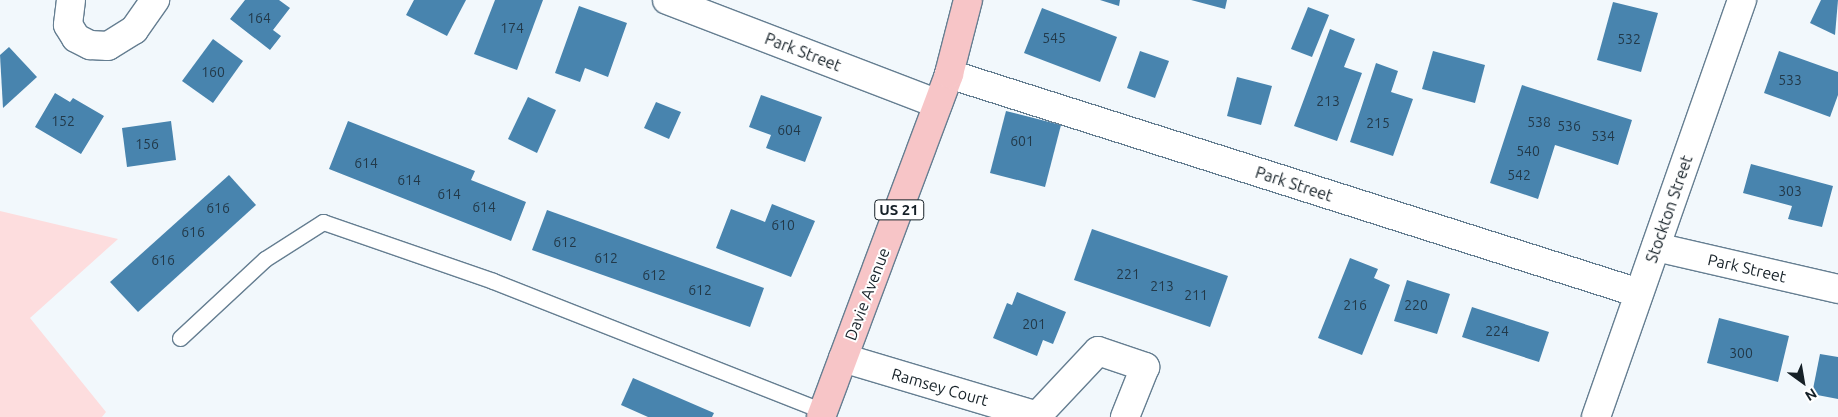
<!DOCTYPE html>
<html>
<head>
<meta charset="utf-8">
<style>
  body { margin:0 }
  #map { position:relative; width:1838px; height:417px; overflow:hidden; background:#f2f8fc; font-family:Ubuntu,sans-serif }
  div>[style] { position:absolute }
  .green>* { inset:0; background:#fdddde }
  .building>* { inset:0; background:#4884ae }
  .roads { filter:drop-shadow(1px 0 #657e91) drop-shadow(-1px 0 #657e91) drop-shadow(0 1px #657e91) drop-shadow(0 -1px #657e91) }
  .lane>* { height:15px; margin:-7.5px; padding:0 7.5px; transform-origin:7.5px; border-radius:7.5px; background:#fff }
  .street>* { height:28px; margin:-14px; padding:0 14px; transform-origin:14px; border-radius:14px; background:#fff }
  .secondary>* { height:28px; margin:-14px; padding:0 14px; transform-origin:14px; border-radius:14px; background:#fff }
  .primary>* { height:28px; margin:-14px; padding:0 14px; transform-origin:14px; border-radius:14px; background:#f7c5c7 }
  span { translate:-50% -50%; white-space:nowrap; text-align:center; line-height:1.15; -webkit-text-stroke:4px #fff; paint-order:stroke }
  .number-label { font-size:14px; color:#223949 }
  .number-label span { -webkit-text-stroke-width:0 }
  .shield-label span { padding:1px 4px; background:#fff; border:1px solid; border-radius:4px; -webkit-text-stroke-width:0 }
  .shield-label { font-size:15px; color:#152027; font-weight:700 }
  .street-label { font-size:16px; color:#152027 }
  .north { position:absolute; left:1778px; top:357px; width:50px; height:50px; -webkit-text-stroke:4px #fff; paint-order:stroke; rotate:148deg; font-size:14px; font-weight:700; line-height:20px; text-align:center; color:#152027 }
  .north::after { content:''; display:block; margin:auto; width:18px; height:22px; background:#152027; clip-path:polygon(50% 0,100% 100%,50% 72%,0 100%) }
</style>
</head>
<body>
<div id="map">
  <div class="green">
    <div style="clip-path:polygon(0 211px,118px 239px,30px 318px,106px 412px,102px 417px,0 417px)"></div>
  </div>
  <div class="building">
    <div style="clip-path:polygon(245px 0,279px 0,290px 8px,273px 30px,281px 36px,270px 50px,230px 19px)"></div>
    <div style="clip-path:polygon(414px 0,466px 0,447px 36px,406px 15px)"></div>
    <div style="clip-path:polygon(495px 0,543px 0,517px 70px,474px 54px)"></div>
    <div style="clip-path:polygon(1100px 0,1120px 0,1119px 6px)"></div>
    <div style="clip-path:polygon(1191px 0,1227px 0,1225px 9px)"></div>
    <div style="clip-path:polygon(1821px 0,1838px 0,1835px 35px,1810px 23px)"></div>
    <div style="clip-path:polygon(1613px 2px,1658px 13px,1641px 72px,1597px 60px)"></div>
    <div style="clip-path:polygon(579px 6px,627px 23px,608px 77px,585px 68px,580px 82px,555px 73px)"></div>
    <div style="clip-path:polygon(1308px 7px,1329px 15px,1312px 57px,1291px 49px)"></div>
    <div style="clip-path:polygon(1042px 8px,1117px 37px,1100px 82px,1024px 53px)"></div>
    <div style="clip-path:polygon(1330px 29px,1355px 39px,1344px 67px,1362px 73px,1337px 141px,1294px 126px)"></div>
    <div style="clip-path:polygon(213px 39px,243px 61px,213px 103px,182px 81px)"></div>
    <div style="clip-path:polygon(9px 47px,37px 77px,3px 108px,0 55px)"></div>
    <div style="clip-path:polygon(1140px 51px,1169px 61px,1155px 98px,1127px 88px)"></div>
    <div style="clip-path:polygon(1433px 51px,1485px 65px,1475px 103px,1422px 89px)"></div>
    <div style="clip-path:polygon(1779px 51px,1838px 72px,1838px 95px,1830px 117px,1764px 93px)"></div>
    <div style="clip-path:polygon(1376px 63px,1398px 71px,1391px 92px,1413px 99px,1393px 156px,1350px 142px)"></div>
    <div style="clip-path:polygon(1237px 77px,1272px 86px,1261px 125px,1227px 116px)"></div>
    <div style="clip-path:polygon(1522px 85px,1632px 120px,1618px 165px,1555px 145px,1538px 199px,1490px 183px)"></div>
    <div style="clip-path:polygon(55px 93px,70px 102px,73px 98px,104px 116px,81px 154px,35px 127px)"></div>
    <div style="clip-path:polygon(761px 95px,822px 117px,805px 162px,766px 148px,771px 135px,749px 127px)"></div>
    <div style="clip-path:polygon(528px 97px,556px 110px,537px 153px,508px 139px)"></div>
    <div style="clip-path:polygon(656px 102px,681px 112px,669px 139px,644px 128px)"></div>
    <div style="clip-path:polygon(1006px 111px,1061px 125px,1045px 187px,990px 173px)"></div>
    <div style="clip-path:polygon(171px 121px,176px 160px,127px 167px,122px 128px)"></div>
    <div style="clip-path:polygon(348px 121px,475px 171px,471px 180px,526px 202px,511px 241px,329px 169px)"></div>
    <div style="clip-path:polygon(1751px 164px,1833px 186px,1822px 227px,1788px 219px,1792px 206px,1743px 193px)"></div>
    <div style="clip-path:polygon(229px 175px,256px 205px,138px 312px,110px 282px)"></div>
    <div style="clip-path:polygon(772px 204px,815px 221px,791px 277px,716px 248px,731px 209px,765px 222px)"></div>
    <div style="clip-path:polygon(547px 210px,764px 288px,750px 327px,532px 250px)"></div>
    <div style="clip-path:polygon(1092px 229px,1228px 276px,1210px 327px,1074px 280px)"></div>
    <div style="clip-path:polygon(1350px 258px,1378px 269px,1374px 278px,1390px 285px,1362px 355px,1318px 338px)"></div>
    <div style="clip-path:polygon(1407px 280px,1450px 294px,1437px 334px,1394px 321px)"></div>
    <div style="clip-path:polygon(1017px 292px,1066px 312px,1053px 344px,1043px 340px,1037px 356px,993px 338px,1007px 303px,1012px 305px)"></div>
    <div style="clip-path:polygon(1472px 307px,1549px 332px,1539px 362px,1462px 337px)"></div>
    <div style="clip-path:polygon(1719px 318px,1789px 336px,1778px 382px,1707px 363px)"></div>
    <div style="clip-path:polygon(1820px 354px,1838px 357px,1838px 399px,1812px 394px)"></div>
    <div style="clip-path:polygon(633px 378px,714px 413px,712px 417px,648px 417px,621px 405px)"></div>
  </div>
  <div class="roads">
    <div class="lane">
      <div style="left:180px;top:338px;width:116px;rotate:-42.9deg"></div>
      <div style="left:265px;top:259px;width:69px;rotate:-32.5deg"></div>
      <div style="left:323px;top:222px;width:180px;rotate:19.1deg"></div>
      <div style="left:493px;top:281px;width:355px;rotate:21.5deg"></div>
    </div>
    <div class="street">
      <div style="left:71px;top:0;width:25px;rotate:97deg"></div>
      <div style="left:68px;top:25px;width:15px;rotate:58deg"></div>
      <div style="left:76px;top:38px;width:16px;rotate:27deg"></div>
      <div style="left:90px;top:45px;width:18px;rotate:3deg"></div>
      <div style="left:108px;top:46px;width:31px;rotate:-32deg"></div>
      <div style="left:134px;top:30px;width:37px;rotate:-55deg"></div>
      <div style="left:667px;top:0;width:290px;rotate:21deg"></div>
      <div style="left:949px;top:74px;width:724px;rotate:17.61deg"></div>
      <div style="left:1656px;top:247px;width:187px;rotate:13deg"></div>
      <div style="left:843px;top:358px;width:202px;rotate:16.6deg"></div>
      <div style="left:1041px;top:417px;width:4px;rotate:-166deg"></div>
      <div style="left:1037px;top:416px;width:89px;rotate:-46.8deg"></div>
      <div style="left:1098px;top:351px;width:50px;rotate:18.8deg"></div>
      <div style="left:1145px;top:367px;width:54px;rotate:111.8deg"></div>
    </div>
    <div class="secondary">
      <div style="left:1596px;top:417px;width:442px;rotate:-70.7deg"></div>
    </div>
    <div class="primary">
      <div style="left:821px;top:417px;width:366px;rotate:-69.5deg"></div>
      <div style="left:949px;top:74px;width:76px;rotate:-75.6deg"></div>
    </div>
  </div>
  <div class="number-label">
    <span style="left:259px;top:18px">164</span>
    <span style="left:512px;top:28px">174</span>
    <span style="left:1054px;top:38px">545</span>
    <span style="left:1629px;top:39px">532</span>
    <span style="left:213px;top:72px">160</span>
    <span style="left:1790px;top:80px">533</span>
    <span style="left:1328px;top:101px">213</span>
    <span style="left:63px;top:121px">152</span>
    <span style="left:1539px;top:122px">538</span>
    <span style="left:1378px;top:123px">215</span>
    <span style="left:1569px;top:126px">536</span>
    <span style="left:789px;top:130px">604</span>
    <span style="left:1603px;top:136px">534</span>
    <span style="left:1022px;top:141px">601</span>
    <span style="left:147px;top:144px">156</span>
    <span style="left:1528px;top:151px">540</span>
    <span style="left:366px;top:163px">614</span>
    <span style="left:1519px;top:175px">542</span>
    <span style="left:409px;top:180px">614</span>
    <span style="left:1790px;top:191px">303</span>
    <span style="left:449px;top:194px">614</span>
    <span style="left:484px;top:207px">614</span>
    <span style="left:218px;top:208px">616</span>
    <span style="left:783px;top:225px">610</span>
    <span style="left:193px;top:232px">616</span>
    <span style="left:565px;top:242px">612</span>
    <span style="left:606px;top:258px">612</span>
    <span style="left:163px;top:260px">616</span>
    <span style="left:1128px;top:274px">221</span>
    <span style="left:654px;top:275px">612</span>
    <span style="left:1162px;top:286px">213</span>
    <span style="left:700px;top:290px">612</span>
    <span style="left:1196px;top:295px">211</span>
    <span style="left:1355px;top:305px">216</span>
    <span style="left:1416px;top:305px">220</span>
    <span style="left:1034px;top:324px">201</span>
    <span style="left:1497px;top:331px">224</span>
    <span style="left:1741px;top:353px">300</span>
  </div>
  <div class="shield-label">
    <span style="left:899px;top:210px">US 21</span>
  </div>
  <div class="street-label">
    <span style="left:803px;top:52px;rotate:21deg">Park Street</span>
    <span style="left:1294px;top:184px;rotate:18deg">Park Street</span>
    <span style="left:1669px;top:209px;rotate:-71deg">Stockton Street</span>
    <span style="left:1747px;top:268px;rotate:13deg">Park Street</span>
    <span style="left:867px;top:294px;rotate:-69deg">Davie Avenue</span>
    <span style="left:940px;top:387px;rotate:16deg">Ramsey Court</span>
  </div>
  <div class="north">N</div>
</div>
</body>
</html>
